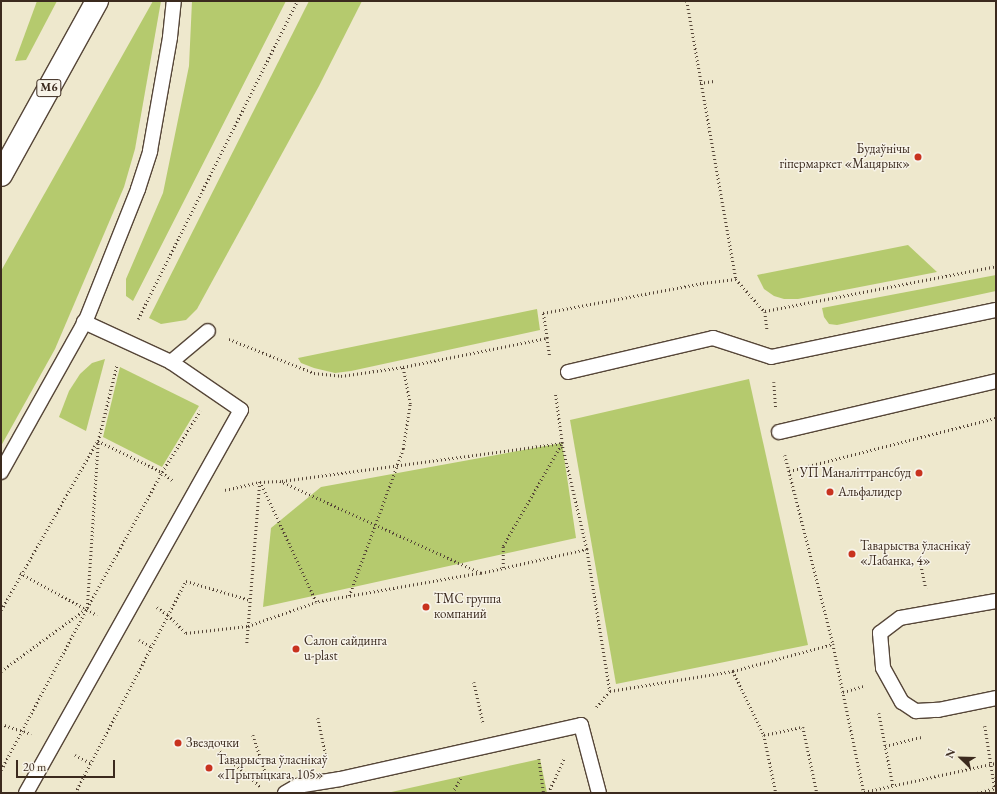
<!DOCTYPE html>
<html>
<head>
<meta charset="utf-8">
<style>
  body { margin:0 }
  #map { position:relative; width:997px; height:794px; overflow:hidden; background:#eee8cd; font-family:"EB Garamond",serif }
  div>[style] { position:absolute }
  .green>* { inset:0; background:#b5ca6e }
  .path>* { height:2.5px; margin-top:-1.25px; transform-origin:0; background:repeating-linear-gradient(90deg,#564638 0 1px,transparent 0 4px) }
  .roads { filter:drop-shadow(1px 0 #564638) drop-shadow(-1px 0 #564638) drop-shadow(0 1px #564638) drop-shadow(0 -1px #564638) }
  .service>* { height:14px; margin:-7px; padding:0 7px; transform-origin:7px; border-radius:7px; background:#fff }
  .primary>* { height:22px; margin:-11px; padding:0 11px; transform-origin:11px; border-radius:11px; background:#fff }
  .dots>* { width:11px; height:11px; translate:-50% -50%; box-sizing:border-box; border:2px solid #f7f3e8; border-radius:50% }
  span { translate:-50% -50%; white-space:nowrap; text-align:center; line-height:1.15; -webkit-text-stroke:3px #f7f3e8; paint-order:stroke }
  .shield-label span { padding:1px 3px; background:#f7f3e8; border:1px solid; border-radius:3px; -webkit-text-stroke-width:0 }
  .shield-label { font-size:12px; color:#3b2a1e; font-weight:700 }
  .poi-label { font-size:13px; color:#3b2a1e }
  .right { translate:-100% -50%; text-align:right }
  .left { translate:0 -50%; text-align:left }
  .frame { position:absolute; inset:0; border:2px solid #3b2a1e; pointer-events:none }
  .north { position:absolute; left:941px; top:738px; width:40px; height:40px; -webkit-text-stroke:3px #f7f3e8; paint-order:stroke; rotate:293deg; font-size:11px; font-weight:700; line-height:16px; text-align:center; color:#3b2a1e }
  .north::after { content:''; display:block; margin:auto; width:14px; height:18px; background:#3b2a1e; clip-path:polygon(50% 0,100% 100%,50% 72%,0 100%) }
  .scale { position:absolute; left:16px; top:760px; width:99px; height:18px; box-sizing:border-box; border:2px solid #3b2a1e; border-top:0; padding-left:5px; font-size:12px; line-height:14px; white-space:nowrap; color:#3b2a1e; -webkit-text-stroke:3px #f7f3e8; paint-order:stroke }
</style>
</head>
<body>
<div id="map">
  <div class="green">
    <div style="clip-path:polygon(37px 1px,57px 1px,26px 60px,15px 61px)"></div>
    <div style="clip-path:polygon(153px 1px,161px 1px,135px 149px,124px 187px,55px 349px,1px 446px,1px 271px)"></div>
    <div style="clip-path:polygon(192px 1px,286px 1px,133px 301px,126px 296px,126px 279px,163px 193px,189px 66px)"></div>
    <div style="clip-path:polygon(309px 1px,362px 1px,319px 86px,197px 309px,186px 320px,161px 324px,149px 318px)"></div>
    <div style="clip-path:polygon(908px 245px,937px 272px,798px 299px,784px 299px,774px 296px,764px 289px,757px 275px)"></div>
    <div style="clip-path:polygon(996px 275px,996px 291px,837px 325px,829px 324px,824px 317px,822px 308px)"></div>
    <div style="clip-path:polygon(537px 309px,540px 330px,351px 371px,335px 373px,314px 368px,301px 363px,298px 358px)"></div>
    <div style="clip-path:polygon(105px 359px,86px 431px,59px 417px,69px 391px,80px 374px,92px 363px)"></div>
    <div style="clip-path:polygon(120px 367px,199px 406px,162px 467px,103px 437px)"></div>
    <div style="clip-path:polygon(749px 379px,808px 645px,616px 684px,570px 420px)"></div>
    <div style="clip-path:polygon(562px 443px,576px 538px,263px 607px,271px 528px,321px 487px)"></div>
    <div style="clip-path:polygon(540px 759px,547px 793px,387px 793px)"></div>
  </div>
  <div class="path">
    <div style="left:687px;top:1px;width:282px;rotate:80deg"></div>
    <div style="left:736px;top:279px;width:44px;rotate:48.7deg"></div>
    <div style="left:765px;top:312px;width:17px;rotate:83deg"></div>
    <div style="left:700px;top:83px;width:14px;rotate:-8deg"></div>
    <div style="left:765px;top:311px;width:235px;rotate:-11deg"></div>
    <div style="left:138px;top:319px;width:356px;rotate:-63.4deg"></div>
    <div style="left:547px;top:338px;width:25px;rotate:-99deg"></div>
    <div style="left:543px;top:313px;width:163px;rotate:-10.6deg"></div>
    <div style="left:703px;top:283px;width:33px;rotate:-7deg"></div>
    <div style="left:229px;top:339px;width:92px;rotate:21.8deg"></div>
    <div style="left:314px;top:373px;width:27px;rotate:6deg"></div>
    <div style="left:341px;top:376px;width:63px;rotate:-8.3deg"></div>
    <div style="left:403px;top:367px;width:147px;rotate:-11.4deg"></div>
    <div style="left:547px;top:338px;width:18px;rotate:81deg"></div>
    <div style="left:774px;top:382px;width:26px;rotate:86deg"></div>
    <div style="left:98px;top:441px;width:71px;rotate:25.8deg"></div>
    <div style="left:162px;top:472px;width:14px;rotate:39deg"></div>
    <div style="left:785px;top:455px;width:195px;rotate:75.7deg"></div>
    <div style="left:789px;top:471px;width:214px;rotate:-14.4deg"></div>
    <div style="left:282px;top:481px;width:283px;rotate:-7.7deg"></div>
    <div style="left:562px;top:443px;width:109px;rotate:76.7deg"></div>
    <div style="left:587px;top:549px;width:144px;rotate:80.8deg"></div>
    <div style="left:610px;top:691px;width:22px;rotate:129deg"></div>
    <div style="left:225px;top:490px;width:36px;rotate:-13deg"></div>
    <div style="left:260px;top:482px;width:162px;rotate:94.6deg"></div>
    <div style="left:921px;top:565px;width:24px;rotate:78deg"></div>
    <div style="left:503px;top:568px;width:22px;rotate:-90deg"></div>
    <div style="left:503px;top:546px;width:119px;rotate:-60.2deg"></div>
    <div style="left:562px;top:443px;width:51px;rotate:-97.8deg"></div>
    <div style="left:20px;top:573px;width:88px;rotate:28.6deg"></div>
    <div style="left:481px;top:573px;width:109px;rotate:-12.8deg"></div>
    <div style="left:349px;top:596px;width:157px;rotate:-69.8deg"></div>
    <div style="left:403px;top:449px;width:46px;rotate:-81.2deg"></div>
    <div style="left:410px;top:404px;width:38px;rotate:-101deg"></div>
    <div style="left:157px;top:607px;width:14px;rotate:36deg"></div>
    <div style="left:168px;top:615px;width:25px;rotate:45deg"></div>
    <div style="left:186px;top:633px;width:62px;rotate:-6.4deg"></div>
    <div style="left:248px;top:626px;width:72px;rotate:-19.4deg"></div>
    <div style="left:316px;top:602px;width:132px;rotate:-115deg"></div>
    <div style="left:260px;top:482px;width:20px;rotate:-3deg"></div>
    <div style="left:280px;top:481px;width:221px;rotate:24.6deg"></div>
    <div style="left:481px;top:573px;width:168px;rotate:170deg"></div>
    <div style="left:1px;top:610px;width:193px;rotate:-60.3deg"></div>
    <div style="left:139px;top:640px;width:15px;rotate:28deg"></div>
    <div style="left:1px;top:671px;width:107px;rotate:-36.2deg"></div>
    <div style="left:87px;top:608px;width:167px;rotate:-86.2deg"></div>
    <div style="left:98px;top:441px;width:79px;rotate:-76.1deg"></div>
    <div style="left:733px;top:671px;width:71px;rotate:64.2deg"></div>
    <div style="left:764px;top:735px;width:59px;rotate:78.3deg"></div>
    <div style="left:474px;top:682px;width:41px;rotate:77.3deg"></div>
    <div style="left:610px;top:691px;width:125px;rotate:-9.2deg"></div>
    <div style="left:733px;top:671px;width:104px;rotate:-15.1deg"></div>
    <div style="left:833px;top:644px;width:151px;rotate:78.2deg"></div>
    <div style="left:864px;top:792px;width:135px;rotate:-12.4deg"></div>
    <div style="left:843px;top:692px;width:22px;rotate:-16deg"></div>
    <div style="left:879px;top:713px;width:73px;rotate:79deg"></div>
    <div style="left:318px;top:718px;width:39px;rotate:78deg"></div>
    <div style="left:1px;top:724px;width:32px;rotate:18deg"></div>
    <div style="left:985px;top:726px;width:64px;rotate:81deg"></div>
    <div style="left:253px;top:735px;width:44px;rotate:71.6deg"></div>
    <div style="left:764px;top:735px;width:40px;rotate:-12deg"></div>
    <div style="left:803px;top:727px;width:67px;rotate:78deg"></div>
    <div style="left:885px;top:746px;width:37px;rotate:-14deg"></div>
    <div style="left:220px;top:751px;width:55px;rotate:41.3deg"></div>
    <div style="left:75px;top:755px;width:18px;rotate:27deg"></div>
    <div style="left:539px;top:759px;width:34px;rotate:82deg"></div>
    <div style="left:1px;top:770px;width:183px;rotate:-62deg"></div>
    <div style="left:87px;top:608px;width:155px;rotate:-61.1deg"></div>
    <div style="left:162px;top:472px;width:72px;rotate:-58.1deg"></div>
    <div style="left:75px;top:793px;width:239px;rotate:-62.4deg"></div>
    <div style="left:186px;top:581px;width:67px;rotate:16.5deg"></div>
    <div style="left:452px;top:793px;width:17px;rotate:-59deg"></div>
    <div style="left:548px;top:793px;width:38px;rotate:-65deg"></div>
    <div style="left:977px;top:793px;width:20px;rotate:-15deg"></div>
  </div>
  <div class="roads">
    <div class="service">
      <div style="left:171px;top:362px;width:48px;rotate:-40deg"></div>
      <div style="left:568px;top:372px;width:149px;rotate:-13.2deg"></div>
      <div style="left:713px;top:338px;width:61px;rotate:18.1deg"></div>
      <div style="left:771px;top:357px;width:230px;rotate:-11.8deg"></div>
      <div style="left:779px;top:432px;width:223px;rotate:-13.2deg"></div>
      <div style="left:1px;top:472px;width:174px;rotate:-60.8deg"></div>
      <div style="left:86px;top:320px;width:141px;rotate:-68.3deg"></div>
      <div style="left:138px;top:189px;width:40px;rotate:-72deg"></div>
      <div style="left:150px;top:151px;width:116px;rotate:-80deg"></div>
      <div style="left:170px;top:37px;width:36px;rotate:-84deg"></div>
      <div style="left:996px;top:601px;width:97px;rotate:170deg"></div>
      <div style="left:900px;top:618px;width:25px;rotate:143deg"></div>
      <div style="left:880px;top:633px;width:35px;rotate:85deg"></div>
      <div style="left:883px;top:668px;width:39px;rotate:61deg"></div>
      <div style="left:902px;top:702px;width:17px;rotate:33deg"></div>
      <div style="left:916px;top:711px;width:22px;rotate:-3deg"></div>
      <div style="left:938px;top:710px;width:59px;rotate:-11.7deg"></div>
      <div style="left:26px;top:793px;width:439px;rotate:-60.7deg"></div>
      <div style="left:241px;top:410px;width:85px;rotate:-145.6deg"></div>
      <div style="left:171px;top:362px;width:96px;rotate:-155.3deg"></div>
      <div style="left:285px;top:793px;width:14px;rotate:-30deg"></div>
      <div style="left:297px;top:786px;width:44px;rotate:-9.2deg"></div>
      <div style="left:340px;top:779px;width:247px;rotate:-12.6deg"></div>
      <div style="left:581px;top:725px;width:70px;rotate:75.2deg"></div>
    </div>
    <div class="primary">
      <div style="left:1px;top:175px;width:199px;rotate:-61.1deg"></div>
    </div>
  </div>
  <div class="dots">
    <div style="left:918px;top:157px;background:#c8321e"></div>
    <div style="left:919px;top:473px;background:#c8321e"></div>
    <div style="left:830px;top:492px;background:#c8321e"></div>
    <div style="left:852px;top:554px;background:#c8321e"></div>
    <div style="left:426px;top:607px;background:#c8321e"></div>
    <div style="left:296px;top:649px;background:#c8321e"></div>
    <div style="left:178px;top:743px;background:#c8321e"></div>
    <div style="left:209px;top:768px;background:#c8321e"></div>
  </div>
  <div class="shield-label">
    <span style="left:49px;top:88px">М6</span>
  </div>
  <div class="poi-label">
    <span class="right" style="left:910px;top:157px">Будаўнічы<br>гіпермаркет «Мацярык»</span>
    <span class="right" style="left:911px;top:473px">УП Маналіттрансбуд</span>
    <span class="left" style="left:838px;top:492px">Альфалидер</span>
    <span class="left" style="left:860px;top:554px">Таварыства ўласнікаў<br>«Лабанка, 4»</span>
    <span class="left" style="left:434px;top:607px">ТМС группа<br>компаний</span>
    <span class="left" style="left:304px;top:649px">Салон сайдинга<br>u-plast</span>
    <span class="left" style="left:186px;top:743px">Звездочки</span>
    <span class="left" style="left:217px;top:768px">Таварыства ўласнікаў<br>«Прытыцкага, 105»</span>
  </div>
  <div class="frame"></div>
  <div class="north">N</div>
  <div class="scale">20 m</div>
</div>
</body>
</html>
